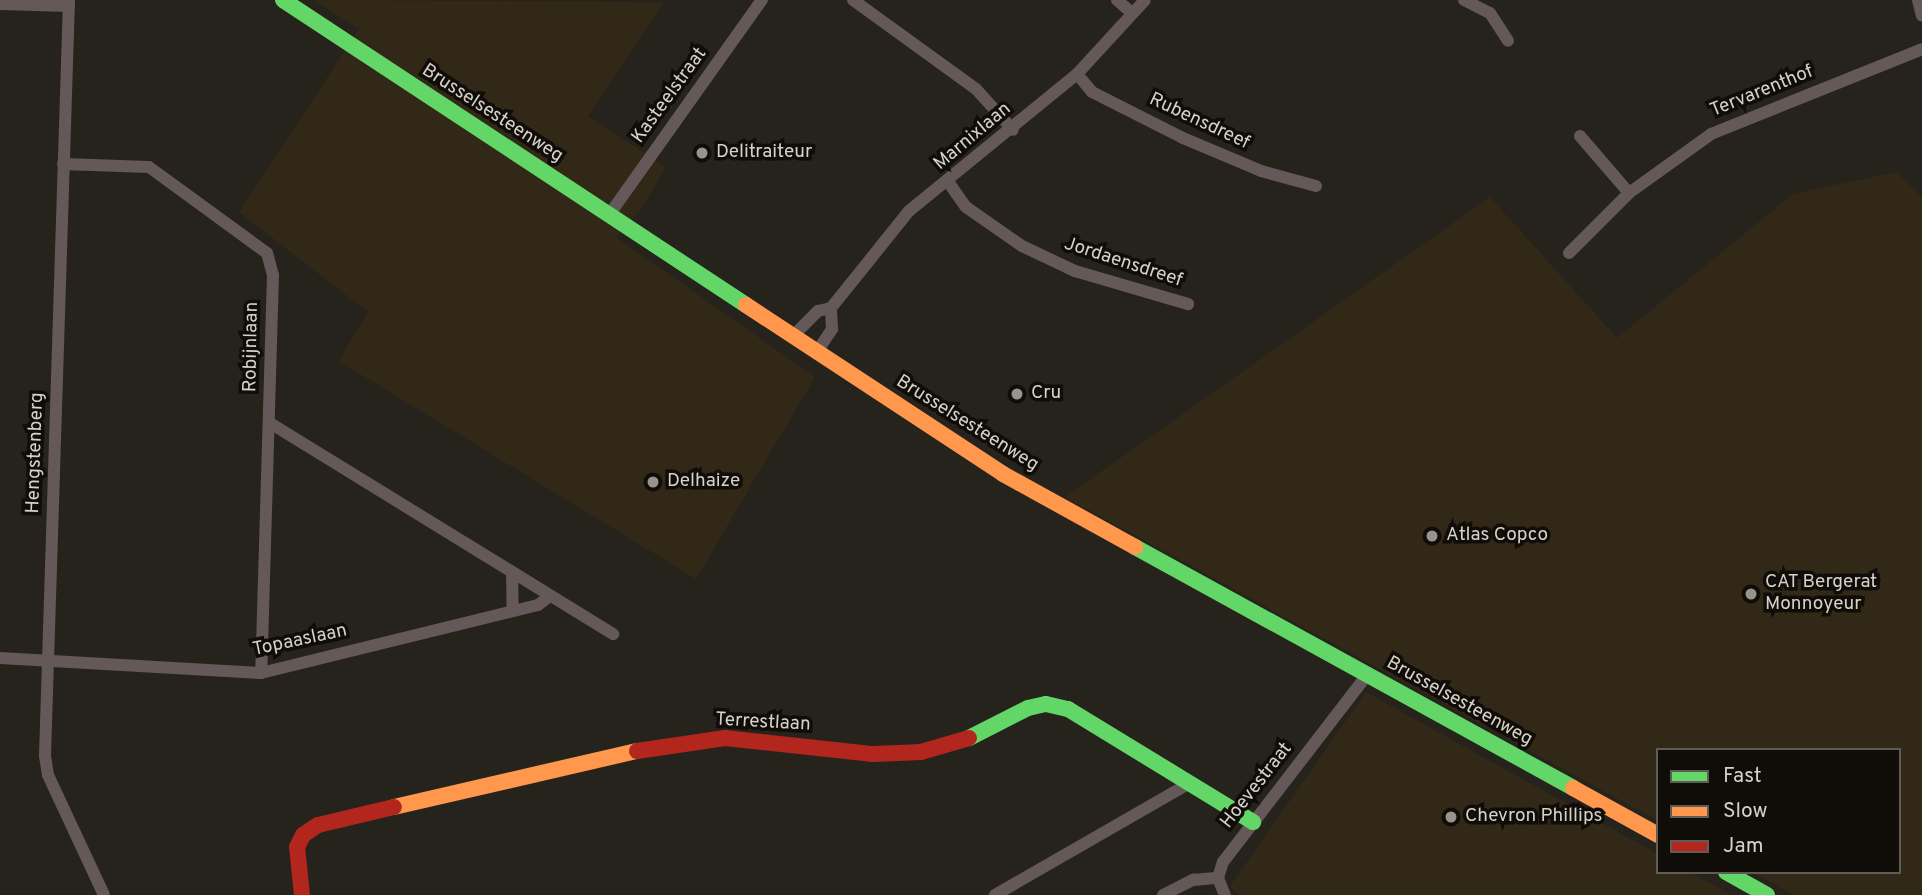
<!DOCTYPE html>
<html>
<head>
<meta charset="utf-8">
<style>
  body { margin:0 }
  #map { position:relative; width:1922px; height:895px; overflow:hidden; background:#26231c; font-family:Overpass,sans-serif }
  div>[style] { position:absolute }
  .built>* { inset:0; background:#312818 }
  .street>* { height:12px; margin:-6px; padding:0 6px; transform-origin:6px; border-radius:6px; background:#645958 }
  .fast>* { height:16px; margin:-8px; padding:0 8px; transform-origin:8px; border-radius:8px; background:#63d668 }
  .slow>* { height:16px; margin:-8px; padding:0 8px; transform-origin:8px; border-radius:8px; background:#ff974d }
  .jam>* { height:16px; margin:-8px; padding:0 8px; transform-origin:8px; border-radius:8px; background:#b3261e }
  .dots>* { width:19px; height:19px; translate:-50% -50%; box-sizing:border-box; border:4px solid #100d08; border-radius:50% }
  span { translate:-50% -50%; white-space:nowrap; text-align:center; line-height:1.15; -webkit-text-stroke:7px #100d08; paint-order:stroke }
  .street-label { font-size:19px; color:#d6d1ca }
  .poi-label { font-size:19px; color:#d6d1ca }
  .left { translate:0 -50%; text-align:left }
  .legend { position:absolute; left:1656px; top:748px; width:245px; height:126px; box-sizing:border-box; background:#100d08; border:2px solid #5f5b56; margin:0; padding:9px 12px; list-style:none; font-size:21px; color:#d6d1ca }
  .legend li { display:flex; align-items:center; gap:14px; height:35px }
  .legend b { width:35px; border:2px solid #5f5b56 }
</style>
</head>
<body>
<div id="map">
  <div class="built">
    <div style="clip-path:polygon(314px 0,664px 2px,588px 116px,666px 167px,639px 212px,616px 237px,815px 377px,696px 579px,339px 361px,368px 312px,239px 212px,359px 29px)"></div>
    <div style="clip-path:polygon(1896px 172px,1922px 198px,1922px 895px,1793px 895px,1752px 872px,1899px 872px,1899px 750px,1658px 750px,1658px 821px,1065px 497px,1490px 197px,1617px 338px,1793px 194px)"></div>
    <div style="clip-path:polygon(1366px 692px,1658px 854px,1658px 872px,1690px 872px,1732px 895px,1239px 895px,1230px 886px)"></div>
  </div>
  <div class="street">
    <div style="left:69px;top:0;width:756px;rotate:91.82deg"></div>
    <div style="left:45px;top:756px;width:19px;rotate:81deg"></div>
    <div style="left:48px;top:775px;width:132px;rotate:65deg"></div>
    <div style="left:853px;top:0;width:152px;rotate:35.9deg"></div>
    <div style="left:976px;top:89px;width:55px;rotate:47.9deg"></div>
    <div style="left:1117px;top:0;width:20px;rotate:41deg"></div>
    <div style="left:1464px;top:0;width:29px;rotate:27deg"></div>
    <div style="left:1490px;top:13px;width:33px;rotate:57deg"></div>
    <div style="left:1918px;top:0;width:16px;rotate:76deg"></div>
    <div style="left:0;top:4px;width:69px;rotate:1.7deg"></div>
    <div style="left:1077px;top:74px;width:23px;rotate:50deg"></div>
    <div style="left:1092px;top:92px;width:102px;rotate:26.8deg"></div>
    <div style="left:1183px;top:138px;width:85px;rotate:22.9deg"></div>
    <div style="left:1261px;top:171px;width:57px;rotate:15.3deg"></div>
    <div style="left:1580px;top:136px;width:75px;rotate:49.3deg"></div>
    <div style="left:63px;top:164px;width:86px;rotate:2deg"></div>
    <div style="left:149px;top:167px;width:146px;rotate:36.1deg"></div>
    <div style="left:267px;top:253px;width:23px;rotate:75deg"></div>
    <div style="left:273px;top:275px;width:398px;rotate:91.7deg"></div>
    <div style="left:949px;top:183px;width:29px;rotate:55deg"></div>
    <div style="left:966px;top:207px;width:68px;rotate:34.9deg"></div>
    <div style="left:1022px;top:246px;width:59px;rotate:25.3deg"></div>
    <div style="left:1075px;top:271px;width:118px;rotate:16.3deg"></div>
    <div style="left:609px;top:215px;width:264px;rotate:-54.6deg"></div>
    <div style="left:1569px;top:253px;width:85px;rotate:-45deg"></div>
    <div style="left:1629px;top:193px;width:101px;rotate:-35.7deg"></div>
    <div style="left:1711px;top:134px;width:227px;rotate:-21.9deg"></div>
    <div style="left:792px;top:337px;width:37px;rotate:-45deg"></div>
    <div style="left:818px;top:311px;width:13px;rotate:-13deg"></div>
    <div style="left:831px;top:308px;width:124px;rotate:-51.2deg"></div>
    <div style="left:909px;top:211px;width:217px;rotate:-39.2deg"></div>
    <div style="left:1077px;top:74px;width:100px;rotate:-47.4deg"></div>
    <div style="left:816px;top:353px;width:29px;rotate:-56deg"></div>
    <div style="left:832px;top:329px;width:21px;rotate:-93deg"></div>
    <div style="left:270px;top:423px;width:403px;rotate:31.6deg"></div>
    <div style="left:512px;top:572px;width:39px;rotate:89deg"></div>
    <div style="left:0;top:658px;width:261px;rotate:3.3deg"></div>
    <div style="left:261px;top:673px;width:285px;rotate:-13.8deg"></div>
    <div style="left:538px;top:605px;width:15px;rotate:-37deg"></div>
    <div style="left:1218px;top:878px;width:17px;rotate:-73deg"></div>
    <div style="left:1223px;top:862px;width:236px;rotate:-52.4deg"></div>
    <div style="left:1218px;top:878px;width:18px;rotate:68deg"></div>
    <div style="left:995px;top:895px;width:225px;rotate:-29.9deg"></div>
    <div style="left:1163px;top:895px;width:34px;rotate:-27deg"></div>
    <div style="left:1193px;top:880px;width:25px;rotate:-5deg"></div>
  </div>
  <div class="fast">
    <div style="left:283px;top:0;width:554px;rotate:33.37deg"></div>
    <div style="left:1135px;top:547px;width:500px;rotate:28.8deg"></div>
    <div style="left:969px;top:738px;width:66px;rotate:-27deg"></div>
    <div style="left:1028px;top:708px;width:18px;rotate:-13deg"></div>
    <div style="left:1046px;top:704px;width:23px;rotate:13deg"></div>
    <div style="left:1068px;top:709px;width:217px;rotate:31.4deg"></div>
    <div style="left:1726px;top:872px;width:47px;rotate:29.3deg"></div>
  </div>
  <div class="slow">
    <div style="left:746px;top:305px;width:308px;rotate:33.3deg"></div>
    <div style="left:1003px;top:474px;width:151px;rotate:28.9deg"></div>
    <div style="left:1573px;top:788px;width:97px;rotate:28.9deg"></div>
    <div style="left:394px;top:807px;width:249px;rotate:-13deg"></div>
  </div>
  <div class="jam">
    <div style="left:637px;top:751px;width:89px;rotate:-8.4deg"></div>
    <div style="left:725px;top:738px;width:149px;rotate:6.2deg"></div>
    <div style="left:873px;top:754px;width:48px;rotate:-2.4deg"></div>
    <div style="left:921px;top:752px;width:50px;rotate:-16.3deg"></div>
    <div style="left:302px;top:895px;width:48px;rotate:-95.9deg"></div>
    <div style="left:297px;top:847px;width:13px;rotate:-63deg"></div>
    <div style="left:303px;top:835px;width:18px;rotate:-34deg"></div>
    <div style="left:318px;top:825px;width:78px;rotate:-13.3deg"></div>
  </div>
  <div class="dots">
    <div style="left:702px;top:153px;background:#98948d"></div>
    <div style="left:1017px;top:394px;background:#98948d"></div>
    <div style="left:653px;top:482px;background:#98948d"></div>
    <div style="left:1432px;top:536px;background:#98948d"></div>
    <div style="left:1751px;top:594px;background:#98948d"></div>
    <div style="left:1451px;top:817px;background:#98948d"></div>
  </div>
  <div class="street-label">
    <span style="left:1762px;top:92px;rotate:-22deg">Tervarenthof</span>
    <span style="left:670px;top:96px;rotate:-54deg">Kasteelstraat</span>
    <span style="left:492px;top:114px;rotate:33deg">Brusselsesteenweg</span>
    <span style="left:1199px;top:122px;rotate:25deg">Rubensdreef</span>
    <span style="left:973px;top:137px;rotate:-40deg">Marnixlaan</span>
    <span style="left:1123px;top:263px;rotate:18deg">Jordaensdreef</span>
    <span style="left:252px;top:347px;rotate:-89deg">Robijnlaan</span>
    <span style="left:967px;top:424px;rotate:32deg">Brusselsesteenweg</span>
    <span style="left:36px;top:453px;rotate:-88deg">Hengstenberg</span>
    <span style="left:300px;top:641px;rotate:-12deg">Topaaslaan</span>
    <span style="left:1459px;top:702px;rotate:29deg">Brusselsesteenweg</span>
    <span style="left:763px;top:723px;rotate:3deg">Terrestlaan</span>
    <span style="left:1257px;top:786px;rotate:-52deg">Hoevestraat</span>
  </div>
  <div class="poi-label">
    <span class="left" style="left:716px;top:153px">Delitraiteur</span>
    <span class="left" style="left:1031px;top:394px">Cru</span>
    <span class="left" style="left:667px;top:482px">Delhaize</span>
    <span class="left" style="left:1446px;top:536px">Atlas Copco</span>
    <span class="left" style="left:1765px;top:594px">CAT Bergerat<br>Monnoyeur</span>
    <span class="left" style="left:1465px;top:817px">Chevron Phillips</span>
  </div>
  <ul class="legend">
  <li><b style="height:9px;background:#63d668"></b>Fast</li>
  <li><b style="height:9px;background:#ff974d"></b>Slow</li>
  <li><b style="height:9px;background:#b3261e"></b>Jam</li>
  </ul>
</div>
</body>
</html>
